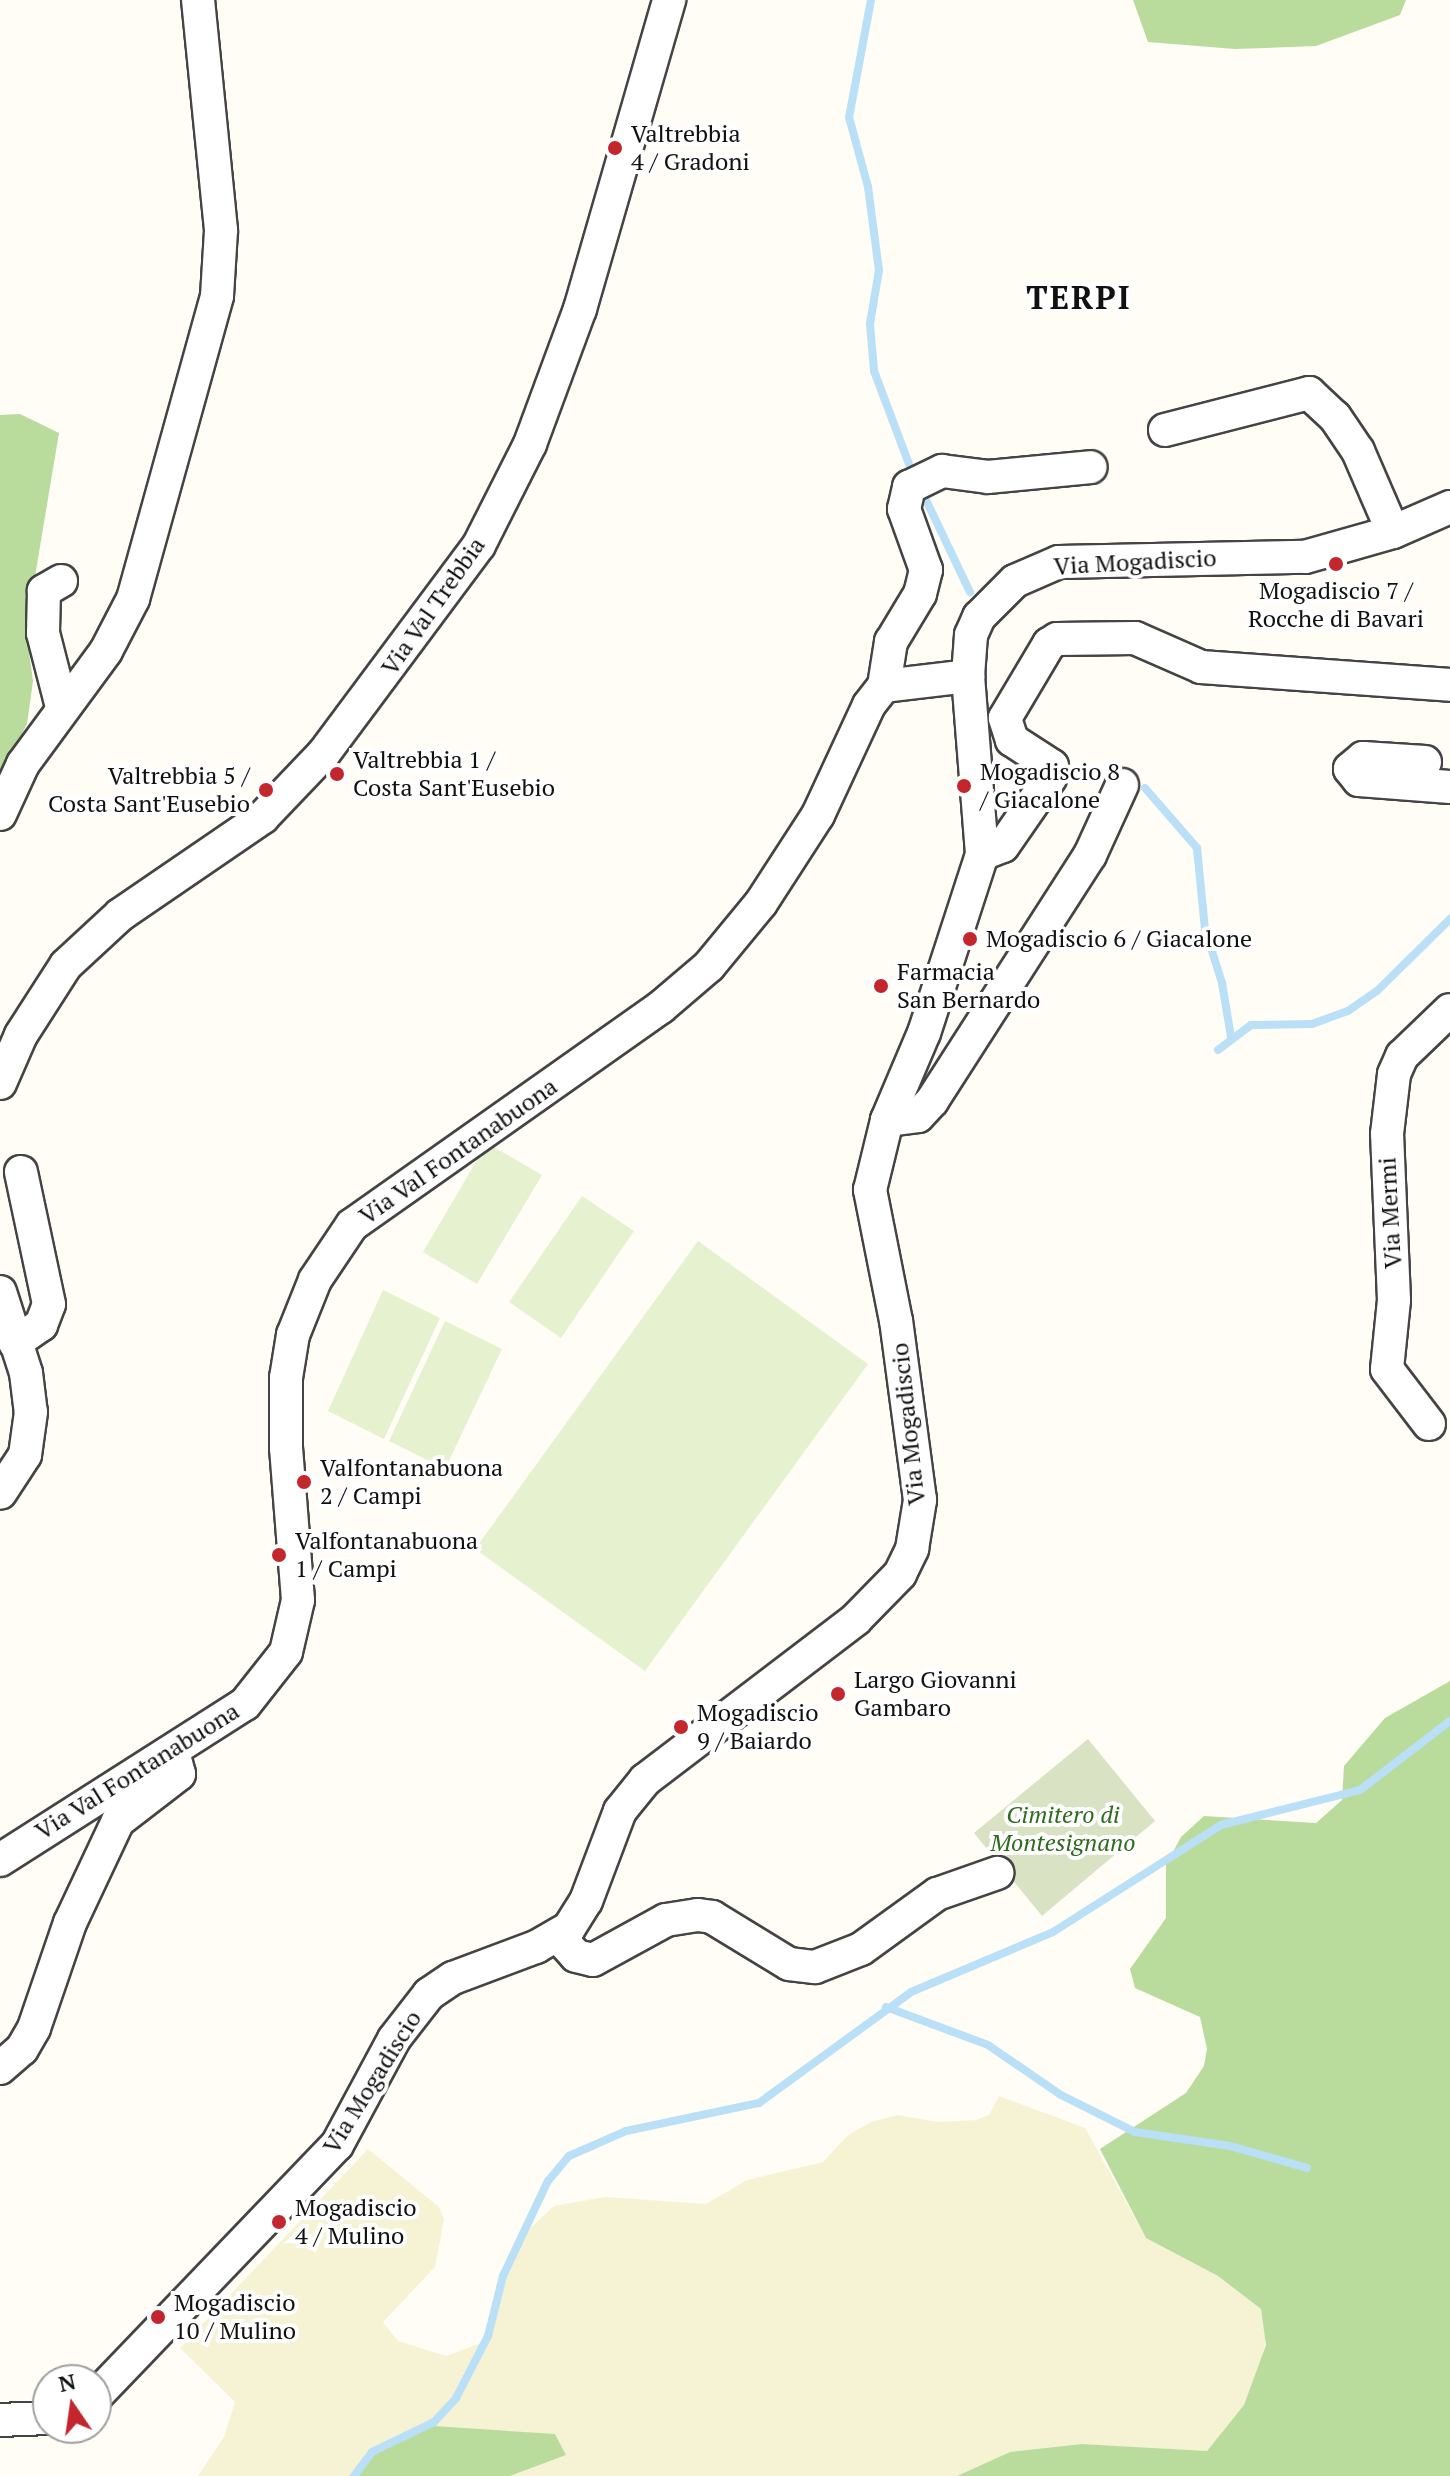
<!DOCTYPE html>
<html>
<head>
<meta charset="utf-8">
<style>
  body { margin:0 }
  #map { position:relative; width:1450px; height:2476px; overflow:hidden; background:#fffdf5; font-family:"PT Serif",serif }
  div>[style] { position:absolute }
  .farmland>* { inset:0; background:#f6f3d4 }
  .forest>* { inset:0; background:#b9dc9c }
  .cemetery>* { inset:0; background:#d9e3c4 }
  .pitch>* { inset:0; background:#e6f2cf }
  .stream>* { height:8px; margin:-4px; padding:0 4px; transform-origin:4px; border-radius:4px; background:#b9e0f7 }
  .roads { filter:drop-shadow(2px 0 #444) drop-shadow(-2px 0 #444) drop-shadow(0 2px #444) drop-shadow(0 -2px #444) }
  .minor>* { height:32px; margin:-16px; padding:0 16px; transform-origin:16px; border-radius:16px; background:#fff }
  .dots>* { width:22px; height:22px; translate:-50% -50%; box-sizing:border-box; border:4px solid #fff; border-radius:50% }
  span { translate:-50% -50%; white-space:nowrap; text-align:center; line-height:1.15; -webkit-text-stroke:8px #fff; paint-order:stroke }
  .poi-label { font-size:24px; color:#111 }
  .left { translate:0 -50%; text-align:left }
  .right { translate:-100% -50%; text-align:right }
  .street-label { font-size:24px; color:#111 }
  .park-label { font-size:24px; color:#2f6b1f; font-style:italic }
  .district-label { font-size:32px; color:#111; font-weight:700; letter-spacing:2px }
  .north { position:absolute; left:32px; top:2364px; width:80px; height:80px; box-sizing:border-box; background:#fff; border:2px solid #a0a0a0; border-radius:50%; rotate:347deg; font-size:22px; font-weight:700; line-height:32px; text-align:center; color:#111 }
  .north::after { content:''; display:block; margin:auto; width:28px; height:36px; background:#c4262e; clip-path:polygon(50% 0,100% 100%,50% 72%,0 100%) }
</style>
</head>
<body>
<div id="map">
  <div class="farmland">
    <div style="clip-path:polygon(999px 2096px,1085px 2128px,1146px 2238px,1218px 2276px,1261px 2309px,1267px 2334px,1259px 2370px,1244px 2405px,1207px 2451px,1082px 2444px,1010px 2452px,957px 2476px,510px 2476px,566px 2455px,555px 2434px,356px 2476px,198px 2476px,224px 2437px,235px 2402px,180px 2348px,368px 2149px,439px 2207px,444px 2219px,435px 2267px,383px 2322px,398px 2341px,446px 2356px,481px 2343px,519px 2239px,554px 2206px,605px 2197px,706px 2204px,747px 2180px,823px 2162px,848px 2135px,871px 2122px,898px 2115px,938px 2122px,976px 2120px,989px 2115px)"></div>
  </div>
  <div class="forest">
    <div style="clip-path:polygon(1133px 0,1406px 0,1400px 15px,1316px 46px,1235px 49px,1148px 42px)"></div>
    <div style="clip-path:polygon(20px 414px,59px 433px,26px 630px,33px 681px,27px 724px,0 775px,0 415px)"></div>
    <div style="clip-path:polygon(1450px 1681px,1450px 2476px,957px 2476px,1010px 2452px,1082px 2444px,1207px 2451px,1244px 2405px,1266px 2345px,1261px 2309px,1218px 2276px,1146px 2238px,1100px 2149px,1186px 2093px,1204px 2066px,1207px 2049px,1200px 2017px,1135px 1988px,1130px 1969px,1166px 1918px,1166px 1865px,1181px 1837px,1204px 1816px,1316px 1823px,1342px 1800px,1344px 1766px,1385px 1718px)"></div>
    <div style="clip-path:polygon(434px 2426px,555px 2434px,566px 2455px,510px 2476px,356px 2476px,370px 2453px)"></div>
  </div>
  <div class="cemetery">
    <div style="clip-path:polygon(1088px 1739px,1155px 1821px,1042px 1916px,974px 1833px)"></div>
  </div>
  <div class="pitch">
    <div style="clip-path:polygon(487px 1143px,542px 1175px,477px 1284px,423px 1252px)"></div>
    <div style="clip-path:polygon(582px 1196px,634px 1231px,561px 1338px,509px 1302px)"></div>
    <div style="clip-path:polygon(698px 1241px,868px 1364px,645px 1671px,475px 1549px)"></div>
    <div style="clip-path:polygon(383px 1290px,440px 1318px,384px 1439px,328px 1411px)"></div>
    <div style="clip-path:polygon(445px 1321px,502px 1349px,445px 1469px,389px 1441px)"></div>
  </div>
  <div class="stream">
    <div style="left:871px;top:0;width:119px;rotate:100.6deg"></div>
    <div style="left:849px;top:117px;width:73px;rotate:74.8deg"></div>
    <div style="left:868px;top:187px;width:84px;rotate:82.5deg"></div>
    <div style="left:879px;top:270px;width:55px;rotate:99.5deg"></div>
    <div style="left:870px;top:324px;width:47px;rotate:85.1deg"></div>
    <div style="left:874px;top:371px;width:99px;rotate:69.4deg"></div>
    <div style="left:927px;top:502px;width:100px;rotate:64.5deg"></div>
    <div style="left:1145px;top:788px;width:79px;rotate:49.1deg"></div>
    <div style="left:1197px;top:848px;width:81px;rotate:84.4deg"></div>
    <div style="left:1205px;top:929px;width:57px;rotate:72.5deg"></div>
    <div style="left:1222px;top:983px;width:55px;rotate:80.5deg"></div>
    <div style="left:1218px;top:1050px;width:41px;rotate:-37.1deg"></div>
    <div style="left:1251px;top:1025px;width:61px;rotate:-0.9deg"></div>
    <div style="left:1312px;top:1024px;width:38px;rotate:-20deg"></div>
    <div style="left:1348px;top:1011px;width:35px;rotate:-35deg"></div>
    <div style="left:1377px;top:991px;width:103px;rotate:-44.6deg"></div>
    <div style="left:886px;top:2007px;width:109px;rotate:20.4deg"></div>
    <div style="left:988px;top:2045px;width:88px;rotate:34.4deg"></div>
    <div style="left:1061px;top:2095px;width:83px;rotate:26.6deg"></div>
    <div style="left:1135px;top:2132px;width:96px;rotate:8.4deg"></div>
    <div style="left:1230px;top:2146px;width:80px;rotate:15.9deg"></div>
    <div style="left:354px;top:2476px;width:30px;rotate:-53deg"></div>
    <div style="left:372px;top:2452px;width:69px;rotate:-25.8deg"></div>
    <div style="left:434px;top:2422px;width:33px;rotate:-47deg"></div>
    <div style="left:456px;top:2398px;width:70px;rotate:-62.7deg"></div>
    <div style="left:488px;top:2336px;width:62px;rotate:-76deg"></div>
    <div style="left:503px;top:2276px;width:105px;rotate:-64.7deg"></div>
    <div style="left:548px;top:2181px;width:33px;rotate:-50deg"></div>
    <div style="left:569px;top:2156px;width:62px;rotate:-23.7deg"></div>
    <div style="left:626px;top:2131px;width:136px;rotate:-11.9deg"></div>
    <div style="left:759px;top:2103px;width:188px;rotate:-36.1deg"></div>
    <div style="left:911px;top:1992px;width:154px;rotate:-22.9deg"></div>
    <div style="left:1053px;top:1932px;width:199px;rotate:-32.5deg"></div>
    <div style="left:1221px;top:1825px;width:143px;rotate:-14.1deg"></div>
    <div style="left:1360px;top:1790px;width:113px;rotate:-37.5deg"></div>
  </div>
  <div class="roads">
    <div class="minor">
      <div style="left:1165px;top:430px;width:149px;rotate:-14.4deg"></div>
      <div style="left:1309px;top:393px;width:35px;rotate:43deg"></div>
      <div style="left:1335px;top:417px;width:41px;rotate:55.9deg"></div>
      <div style="left:1358px;top:451px;width:88px;rotate:66.6deg"></div>
      <div style="left:61px;top:581px;width:20px;rotate:150deg"></div>
      <div style="left:44px;top:591px;width:42px;rotate:91.4deg"></div>
      <div style="left:43px;top:633px;width:76px;rotate:75.6deg"></div>
      <div style="left:884px;top:686px;width:45px;rotate:-81deg"></div>
      <div style="left:891px;top:642px;width:56px;rotate:-58.9deg"></div>
      <div style="left:920px;top:594px;width:25px;rotate:-76deg"></div>
      <div style="left:926px;top:570px;width:65px;rotate:-109.8deg"></div>
      <div style="left:904px;top:509px;width:23px;rotate:-77deg"></div>
      <div style="left:909px;top:487px;width:37px;rotate:-26deg"></div>
      <div style="left:942px;top:471px;width:46px;rotate:7.4deg"></div>
      <div style="left:988px;top:477px;width:103px;rotate:-5.5deg"></div>
      <div style="left:1425px;top:762px;width:62px;rotate:-176.3deg"></div>
      <div style="left:1363px;top:758px;width:17px;rotate:140deg"></div>
      <div style="left:1350px;top:769px;width:14px;rotate:51deg"></div>
      <div style="left:1359px;top:780px;width:91px;rotate:4.4deg"></div>
      <div style="left:0;top:814px;width:55px;rotate:-65.3deg"></div>
      <div style="left:23px;top:764px;width:140px;rotate:-53.7deg"></div>
      <div style="left:106px;top:651px;width:59px;rotate:-62.6deg"></div>
      <div style="left:133px;top:599px;width:314px;rotate:-74.5deg"></div>
      <div style="left:217px;top:296px;width:66px;rotate:-86.5deg"></div>
      <div style="left:221px;top:230px;width:231px;rotate:-95.7deg"></div>
      <div style="left:982px;top:854px;width:22px;rotate:-21deg"></div>
      <div style="left:1003px;top:846px;width:83px;rotate:-55.3deg"></div>
      <div style="left:1050px;top:778px;width:12px;rotate:-81deg"></div>
      <div style="left:1052px;top:766px;width:48px;rotate:-147deg"></div>
      <div style="left:1012px;top:740px;width:23px;rotate:-108deg"></div>
      <div style="left:1005px;top:718px;width:86px;rotate:-59.3deg"></div>
      <div style="left:1049px;top:644px;width:9px;rotate:-32deg"></div>
      <div style="left:1057px;top:639px;width:78px;rotate:-0.7deg"></div>
      <div style="left:1135px;top:638px;width:72px;rotate:23.7deg"></div>
      <div style="left:1201px;top:667px;width:250px;rotate:4.1deg"></div>
      <div style="left:0;top:1083px;width:52px;rotate:-66.4deg"></div>
      <div style="left:21px;top:1035px;width:83px;rotate:-57.3deg"></div>
      <div style="left:66px;top:965px;width:74px;rotate:-42.8deg"></div>
      <div style="left:120px;top:915px;width:173px;rotate:-34.4deg"></div>
      <div style="left:263px;top:817px;width:88px;rotate:-46.4deg"></div>
      <div style="left:324px;top:753px;width:259px;rotate:-53.3deg"></div>
      <div style="left:479px;top:545px;width:113px;rotate:-63.2deg"></div>
      <div style="left:530px;top:444px;width:144px;rotate:-69.7deg"></div>
      <div style="left:580px;top:309px;width:322px;rotate:-73.9deg"></div>
      <div style="left:887px;top:1120px;width:31px;rotate:-7deg"></div>
      <div style="left:918px;top:1116px;width:21px;rotate:-47deg"></div>
      <div style="left:932px;top:1101px;width:292px;rotate:-57.3deg"></div>
      <div style="left:1090px;top:855px;width:77px;rotate:-65.4deg"></div>
      <div style="left:0;top:1292px;width:85px;rotate:72.2deg"></div>
      <div style="left:26px;top:1373px;width:39px;rotate:83deg"></div>
      <div style="left:31px;top:1412px;width:43px;rotate:97.9deg"></div>
      <div style="left:25px;top:1455px;width:45px;rotate:123.3deg"></div>
      <div style="left:15px;top:1343px;width:32px;rotate:-35deg"></div>
      <div style="left:41px;top:1325px;width:22px;rotate:-69deg"></div>
      <div style="left:49px;top:1304px;width:135px;rotate:-102deg"></div>
      <div style="left:1429px;top:1424px;width:69px;rotate:-127.4deg"></div>
      <div style="left:1387px;top:1369px;width:69px;rotate:-84.2deg"></div>
      <div style="left:1394px;top:1300px;width:166px;rotate:-92.4deg"></div>
      <div style="left:1387px;top:1134px;width:60px;rotate:-83.3deg"></div>
      <div style="left:1394px;top:1074px;width:20px;rotate:-66deg"></div>
      <div style="left:1402px;top:1056px;width:66px;rotate:-43.8deg"></div>
      <div style="left:0;top:1860px;width:290px;rotate:-32.5deg"></div>
      <div style="left:245px;top:1704px;width:66px;rotate:-51.7deg"></div>
      <div style="left:286px;top:1652px;width:53px;rotate:-77deg"></div>
      <div style="left:298px;top:1600px;width:152px;rotate:-94.5deg"></div>
      <div style="left:286px;top:1448px;width:70px;rotate:-90deg"></div>
      <div style="left:286px;top:1378px;width:44px;rotate:-80.8deg"></div>
      <div style="left:293px;top:1335px;width:59px;rotate:-68.2deg"></div>
      <div style="left:315px;top:1280px;width:66px;rotate:-56.1deg"></div>
      <div style="left:352px;top:1225px;width:378px;rotate:-35.2deg"></div>
      <div style="left:661px;top:1007px;width:63px;rotate:-40.5deg"></div>
      <div style="left:709px;top:966px;width:82px;rotate:-50.5deg"></div>
      <div style="left:761px;top:903px;width:105px;rotate:-57.1deg"></div>
      <div style="left:818px;top:815px;width:121px;rotate:-65.1deg"></div>
      <div style="left:869px;top:705px;width:24px;rotate:-52deg"></div>
      <div style="left:884px;top:686px;width:85px;rotate:-6.8deg"></div>
      <div style="left:559px;top:1937px;width:25px;rotate:48deg"></div>
      <div style="left:576px;top:1956px;width:17px;rotate:13deg"></div>
      <div style="left:593px;top:1960px;width:83px;rotate:-28.7deg"></div>
      <div style="left:666px;top:1920px;width:32px;rotate:-9deg"></div>
      <div style="left:698px;top:1915px;width:14px;rotate:8deg"></div>
      <div style="left:712px;top:1917px;width:90px;rotate:31.4deg"></div>
      <div style="left:789px;top:1964px;width:26px;rotate:7deg"></div>
      <div style="left:815px;top:1967px;width:49px;rotate:-21.4deg"></div>
      <div style="left:861px;top:1949px;width:94px;rotate:-35.9deg"></div>
      <div style="left:937px;top:1894px;width:64px;rotate:-19.3deg"></div>
      <div style="left:0;top:2068px;width:29px;rotate:-41deg"></div>
      <div style="left:22px;top:2049px;width:24px;rotate:-60deg"></div>
      <div style="left:34px;top:2028px;width:111px;rotate:-71.1deg"></div>
      <div style="left:70px;top:1923px;width:113px;rotate:-64.8deg"></div>
      <div style="left:118px;top:1821px;width:77px;rotate:-37.6deg"></div>
      <div style="left:179px;top:1774px;width:23px;rotate:-105deg"></div>
      <div style="left:96px;top:2396px;width:348px;rotate:-46.2deg"></div>
      <div style="left:337px;top:2145px;width:120px;rotate:-61.7deg"></div>
      <div style="left:394px;top:2039px;width:57px;rotate:-52.1deg"></div>
      <div style="left:429px;top:1994px;width:29px;rotate:-34deg"></div>
      <div style="left:453px;top:1978px;width:89px;rotate:-20.5deg"></div>
      <div style="left:536px;top:1947px;width:38px;rotate:-30deg"></div>
      <div style="left:569px;top:1928px;width:32px;rotate:-58deg"></div>
      <div style="left:586px;top:1901px;width:96px;rotate:-69.3deg"></div>
      <div style="left:620px;top:1811px;width:40px;rotate:-51deg"></div>
      <div style="left:645px;top:1780px;width:265px;rotate:-37.3deg"></div>
      <div style="left:856px;top:1619px;width:63px;rotate:-45.6deg"></div>
      <div style="left:900px;top:1574px;width:28px;rotate:-64deg"></div>
      <div style="left:912px;top:1549px;width:50px;rotate:-80.7deg"></div>
      <div style="left:920px;top:1500px;width:181px;rotate:-97.6deg"></div>
      <div style="left:896px;top:1321px;width:134px;rotate:-101.2deg"></div>
      <div style="left:870px;top:1190px;width:72px;rotate:-76.3deg"></div>
      <div style="left:887px;top:1120px;width:95px;rotate:-67deg"></div>
      <div style="left:924px;top:1033px;width:188px;rotate:-72deg"></div>
      <div style="left:982px;top:854px;width:179px;rotate:-94.5deg"></div>
      <div style="left:968px;top:676px;width:41px;rotate:-85.8deg"></div>
      <div style="left:971px;top:635px;width:20px;rotate:-66deg"></div>
      <div style="left:979px;top:617px;width:51px;rotate:-45deg"></div>
      <div style="left:1015px;top:581px;width:48px;rotate:-23.4deg"></div>
      <div style="left:1059px;top:562px;width:246px;rotate:-1.2deg"></div>
      <div style="left:1305px;top:557px;width:91px;rotate:-15.9deg"></div>
      <div style="left:1393px;top:532px;width:62px;rotate:-23.7deg"></div>
      <div style="left:0;top:2420px;width:48px;rotate:-2.4deg"></div>
    </div>
  </div>
  <div class="dots">
    <div style="left:615px;top:148px;background:#c4262e"></div>
    <div style="left:1336px;top:564px;background:#c4262e"></div>
    <div style="left:337px;top:774px;background:#c4262e"></div>
    <div style="left:964px;top:786px;background:#c4262e"></div>
    <div style="left:266px;top:790px;background:#c4262e"></div>
    <div style="left:970px;top:939px;background:#c4262e"></div>
    <div style="left:881px;top:986px;background:#c4262e"></div>
    <div style="left:304px;top:1482px;background:#c4262e"></div>
    <div style="left:279px;top:1555px;background:#c4262e"></div>
    <div style="left:838px;top:1694px;background:#c4262e"></div>
    <div style="left:681px;top:1727px;background:#c4262e"></div>
    <div style="left:279px;top:2222px;background:#c4262e"></div>
    <div style="left:158px;top:2317px;background:#c4262e"></div>
  </div>
  <div class="poi-label">
    <span class="left" style="left:631px;top:148px">Valtrebbia<br>4 / Gradoni</span>
    <span style="left:1336px;top:605px">Mogadiscio 7 /<br>Rocche di Bavari</span>
    <span class="left" style="left:353px;top:774px">Valtrebbia 1 /<br>Costa Sant'Eusebio</span>
    <span class="left" style="left:980px;top:786px">Mogadiscio 8<br>/ Giacalone</span>
    <span class="right" style="left:250px;top:790px">Valtrebbia 5 /<br>Costa Sant'Eusebio</span>
    <span class="left" style="left:986px;top:939px">Mogadiscio 6 / Giacalone</span>
    <span class="left" style="left:897px;top:986px">Farmacia<br>San Bernardo</span>
    <span class="left" style="left:320px;top:1482px">Valfontanabuona<br>2 / Campi</span>
    <span class="left" style="left:295px;top:1555px">Valfontanabuona<br>1 / Campi</span>
    <span class="left" style="left:854px;top:1694px">Largo Giovanni<br>Gambaro</span>
    <span class="left" style="left:697px;top:1727px">Mogadiscio<br>9 / Baiardo</span>
    <span class="left" style="left:295px;top:2222px">Mogadiscio<br>4 / Mulino</span>
    <span class="left" style="left:174px;top:2317px">Mogadiscio<br>10 / Mulino</span>
  </div>
  <div class="street-label">
    <span style="left:1135px;top:562px;rotate:-3deg">Via Mogadiscio</span>
    <span style="left:433px;top:606px;rotate:-55deg">Via Val Trebbia</span>
    <span style="left:458px;top:1151px;rotate:-35deg">Via Val Fontanabuona</span>
    <span style="left:1390px;top:1213px;rotate:-93deg">Via Mermi</span>
    <span style="left:908px;top:1424px;rotate:-96deg">Via Mogadiscio</span>
    <span style="left:137px;top:1771px;rotate:-32deg">Via Val Fontanabuona</span>
    <span style="left:372px;top:2082px;rotate:-58deg">Via Mogadiscio</span>
  </div>
  <div class="park-label">
    <span style="left:1063px;top:1829px">Cimitero di<br>Montesignano</span>
  </div>
  <div class="district-label">
    <span style="left:1079px;top:297px">TERPI</span>
  </div>
  <div class="north">N</div>
</div>
</body>
</html>
